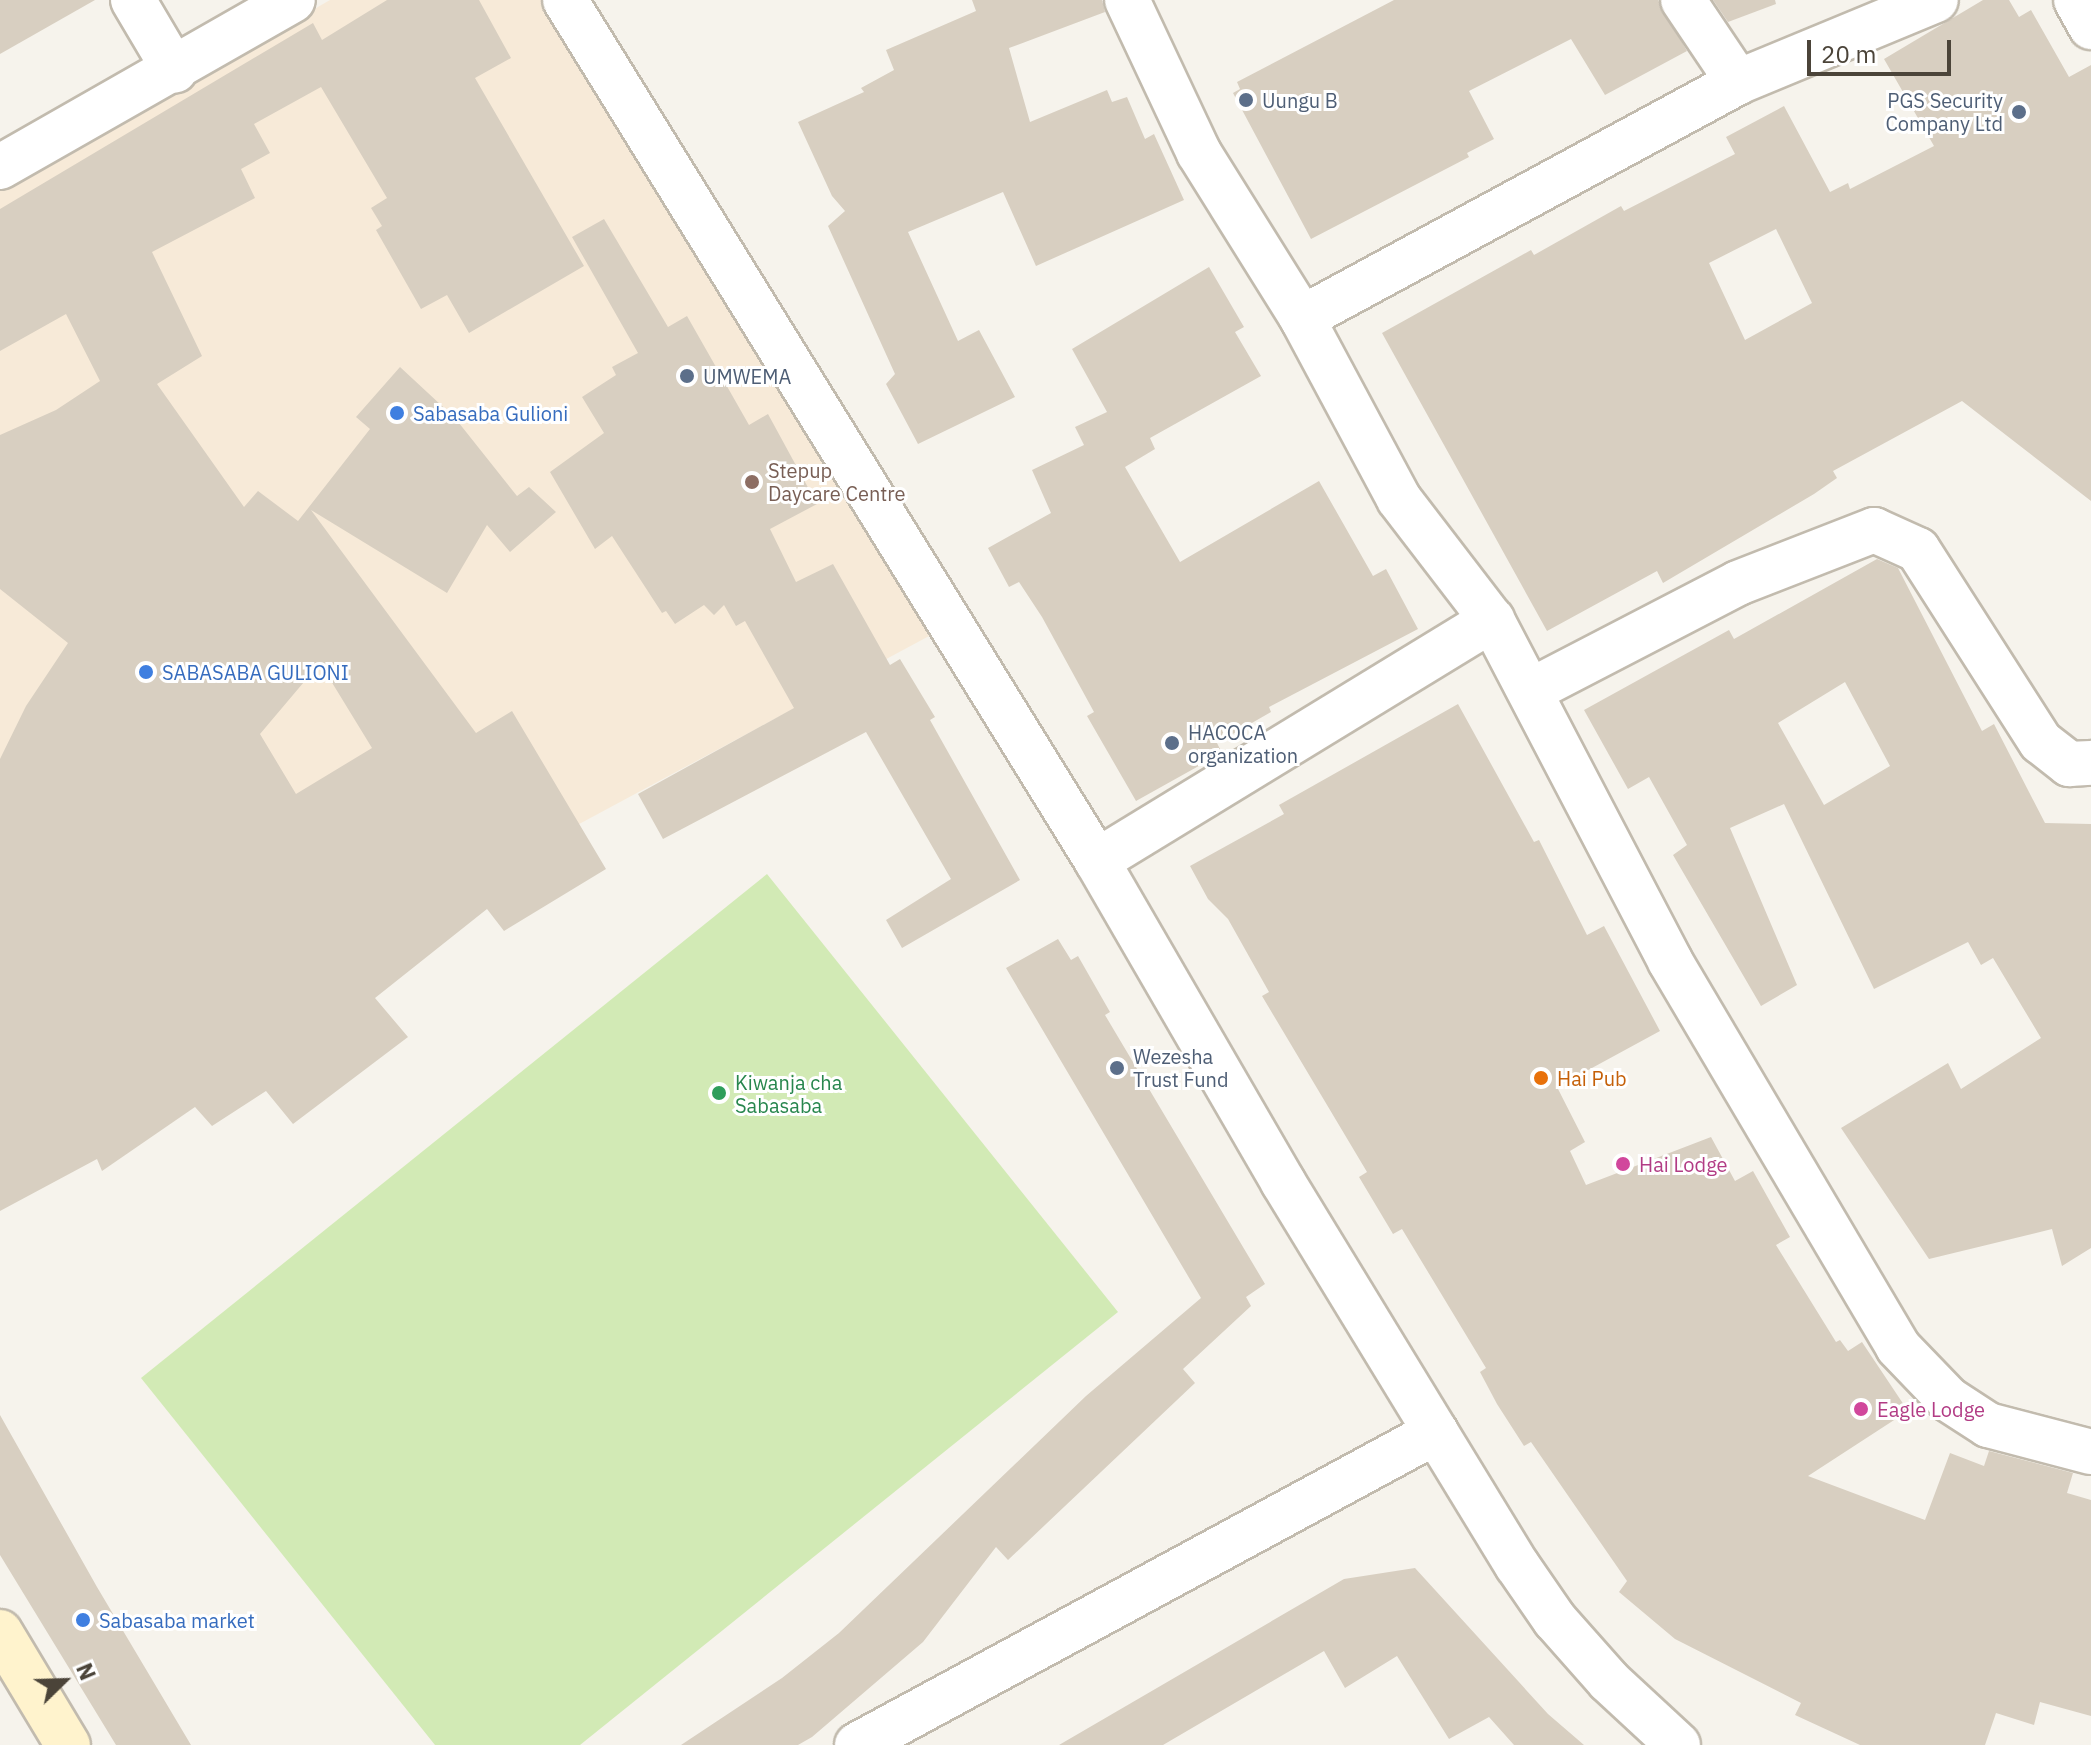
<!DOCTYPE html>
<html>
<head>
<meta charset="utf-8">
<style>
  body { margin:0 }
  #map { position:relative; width:2091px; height:1745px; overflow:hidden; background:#f6f3ec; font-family:"IBM Plex Sans",sans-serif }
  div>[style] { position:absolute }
  .commercial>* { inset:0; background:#f7ead8 }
  .green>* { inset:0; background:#d2eab5 }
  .building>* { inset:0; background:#d8cfc1 }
  .roads { filter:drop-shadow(2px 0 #c2bbae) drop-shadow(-2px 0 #c2bbae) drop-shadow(0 2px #c2bbae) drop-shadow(0 -2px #c2bbae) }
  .street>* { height:44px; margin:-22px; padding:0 22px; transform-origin:22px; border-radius:22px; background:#fff }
  .secondary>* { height:44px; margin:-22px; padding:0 22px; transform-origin:22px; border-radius:22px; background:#fff3cd }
  .dots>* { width:22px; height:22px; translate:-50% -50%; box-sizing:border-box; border:4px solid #fff; border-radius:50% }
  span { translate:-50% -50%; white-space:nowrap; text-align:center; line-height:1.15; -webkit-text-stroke:6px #fff; paint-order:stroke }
  .service-label { font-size:20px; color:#4e5e75 }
  .left { translate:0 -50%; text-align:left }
  .right { translate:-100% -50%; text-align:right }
  .shop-label { font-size:20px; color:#366cbe }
  .education-label { font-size:20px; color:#785e54 }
  .food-label { font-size:20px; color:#c56008 }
  .leisure-label { font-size:20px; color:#27864d }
  .hotel-label { font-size:20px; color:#b23c85 }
  .north { position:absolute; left:24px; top:1641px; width:80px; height:80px; -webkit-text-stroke:6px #fff; paint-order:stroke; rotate:67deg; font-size:22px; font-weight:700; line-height:32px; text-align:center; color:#4b4439 }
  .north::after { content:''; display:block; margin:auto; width:28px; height:36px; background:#4b4439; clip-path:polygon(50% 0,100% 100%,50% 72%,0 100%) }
  .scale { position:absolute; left:1807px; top:40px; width:144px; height:36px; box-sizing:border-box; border:4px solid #4b4439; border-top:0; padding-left:10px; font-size:24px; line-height:28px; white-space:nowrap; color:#4b4439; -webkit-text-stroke:6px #fff; paint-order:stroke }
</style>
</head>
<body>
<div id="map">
  <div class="commercial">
    <div style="clip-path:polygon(330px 0,541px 0,931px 635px,0 1135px,0 190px)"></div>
  </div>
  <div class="green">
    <div style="clip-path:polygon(767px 874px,1118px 1312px,580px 1745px,435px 1745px,141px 1378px)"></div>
  </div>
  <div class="building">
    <div style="clip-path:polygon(0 0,95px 0,0 54px)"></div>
    <div style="clip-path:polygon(evenodd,387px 0,479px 0,511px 58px,475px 78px,584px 266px,469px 333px,447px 295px,421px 309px,376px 230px,382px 226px,371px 208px,387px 198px,321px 87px,254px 124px,270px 153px,241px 169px,255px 198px,152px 252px,202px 356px,157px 384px,244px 507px,258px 491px,298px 521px,370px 429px,356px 417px,400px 367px,455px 418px,517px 496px,529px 487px,556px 512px,510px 552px,487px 525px,447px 593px,311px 510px,476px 733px,512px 711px,606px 869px,504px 931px,487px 909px,375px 998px,408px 1037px,293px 1124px,266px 1091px,212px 1126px,195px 1107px,102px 1171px,97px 1159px,0 1211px,0 759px,26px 706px,68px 643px,0 589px,0 435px,56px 410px,100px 381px,66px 314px,0 351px,0 209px,313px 23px,322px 40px,387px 0,320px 663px,372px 748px,296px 794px,260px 734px,320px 663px)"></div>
    <div style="clip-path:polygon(972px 0,1102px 0,1105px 12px,1009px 48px,1030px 122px,1107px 90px,1112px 102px,1127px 97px,1145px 139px,1154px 134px,1184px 200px,1036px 266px,1003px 192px,908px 232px,958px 341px,979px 330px,1015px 397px,918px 444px,886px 384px,895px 374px,828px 226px,845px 211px,832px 196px,798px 122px,864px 92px,861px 88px,894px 70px,886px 50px,976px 11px)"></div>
    <div style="clip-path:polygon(1394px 0,1658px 0,1687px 51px,1605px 95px,1571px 39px,1469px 91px,1494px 139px,1467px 153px,1469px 157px,1311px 239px,1233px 93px,1240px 89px,1237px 82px)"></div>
    <div style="clip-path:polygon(1713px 0,1775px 0,1776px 4px,1728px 22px)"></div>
    <div style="clip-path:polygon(evenodd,1983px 0,2009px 0,2019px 17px,2031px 10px,2069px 77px,2091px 65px,2091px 501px,1962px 401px,1833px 471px,1837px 478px,1814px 494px,1663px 583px,1657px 571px,1547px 631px,1382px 333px,1531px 250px,1534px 255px,1621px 206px,1624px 211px,1735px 154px,1726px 137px,1784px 106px,1830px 192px,1848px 183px,1850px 189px,1934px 146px,1884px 59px,1983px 0,1776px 229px,1812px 303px,1745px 340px,1709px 263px,1776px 229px)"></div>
    <div style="clip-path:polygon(604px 219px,668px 327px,687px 316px,749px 425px,768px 414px,817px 504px,770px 529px,796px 582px,833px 564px,890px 665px,900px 659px,935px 717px,930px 720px,1020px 880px,902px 948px,886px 920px,951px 879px,866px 732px,663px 839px,638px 794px,794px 708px,745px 621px,736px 626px,724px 605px,714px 615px,704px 605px,675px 624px,666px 611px,662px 613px,612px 536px,595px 549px,550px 472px,604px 433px,582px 397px,616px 375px,612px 367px,638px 353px,572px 237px)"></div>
    <div style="clip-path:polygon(1209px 267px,1244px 327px,1235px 332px,1261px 376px,1150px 438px,1155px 449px,1125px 467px,1180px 562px,1319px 481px,1373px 576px,1386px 569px,1418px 629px,1269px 707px,1271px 712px,1217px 743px,1222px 753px,1136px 801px,1087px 716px,1094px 712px,1042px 617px,1019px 582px,1009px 587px,988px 548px,1051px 513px,1032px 470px,1084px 445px,1075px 427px,1107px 412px,1072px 349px)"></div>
    <div style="clip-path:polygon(evenodd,1877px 559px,1898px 568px,1982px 731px,1994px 724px,2045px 823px,2091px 824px,2091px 1248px,2062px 1266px,2052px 1229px,1929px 1259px,1841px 1128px,1948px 1063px,1961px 1089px,2041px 1038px,1993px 958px,1981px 965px,1968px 942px,1874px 989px,1784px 804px,1730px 828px,1797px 985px,1761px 1006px,1673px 855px,1687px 845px,1649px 777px,1628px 789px,1584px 710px,1729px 630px,1734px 639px,1877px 559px,1845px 682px,1890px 766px,1824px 805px,1778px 723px,1845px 682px)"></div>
    <div style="clip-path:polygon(1458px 704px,1534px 842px,1539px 840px,1587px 935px,1604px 926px,1660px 1031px,1557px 1087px,1585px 1142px,1570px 1151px,1586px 1185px,1711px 1137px,1735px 1181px,1753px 1171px,1790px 1237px,1776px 1245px,1836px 1342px,1840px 1340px,1848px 1351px,1862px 1342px,1908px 1411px,1808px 1476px,1925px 1520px,1950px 1453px,1984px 1466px,1989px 1451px,2073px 1473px,2067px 1493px,2091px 1500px,2091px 1716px,2040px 1702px,2034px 1725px,1996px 1713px,1985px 1745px,1860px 1745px,1795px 1715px,1801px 1703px,1675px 1639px,1619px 1592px,1627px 1581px,1531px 1442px,1524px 1446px,1497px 1404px,1480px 1372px,1486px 1368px,1402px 1229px,1393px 1234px,1359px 1177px,1367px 1172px,1262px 996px,1269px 992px,1228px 919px,1208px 899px,1190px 866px,1284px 814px,1279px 805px)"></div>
    <div style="clip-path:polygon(1058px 939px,1071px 960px,1078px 956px,1110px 1012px,1105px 1015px,1265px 1284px,1246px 1297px,1251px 1306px,1183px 1369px,1195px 1383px,1008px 1560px,996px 1547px,923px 1642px,812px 1737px,798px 1745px,681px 1745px,782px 1678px,839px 1633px,1086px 1396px,1201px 1298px,1006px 968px)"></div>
    <div style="clip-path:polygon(0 1415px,97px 1587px,191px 1745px,116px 1745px,0 1555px)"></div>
    <div style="clip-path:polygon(1415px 1568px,1548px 1714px,1584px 1745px,1514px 1745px,1489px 1717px,1449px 1739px,1397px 1656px,1345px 1688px,1324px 1651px,1163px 1745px,1059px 1745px,1344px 1579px)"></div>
  </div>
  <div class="roads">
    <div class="street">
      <div style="left:133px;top:0;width:82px;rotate:59.4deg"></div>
      <div style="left:565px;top:0;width:1012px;rotate:58.29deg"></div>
      <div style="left:1097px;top:861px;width:371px;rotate:59.9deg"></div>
      <div style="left:1283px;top:1182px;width:449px;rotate:58.6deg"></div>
      <div style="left:1517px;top:1565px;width:67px;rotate:55.4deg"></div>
      <div style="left:1555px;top:1620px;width:81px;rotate:48.5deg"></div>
      <div style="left:1609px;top:1681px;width:94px;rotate:42.8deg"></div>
      <div style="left:1127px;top:0;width:169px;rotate:64.8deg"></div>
      <div style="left:1199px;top:153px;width:195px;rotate:58deg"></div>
      <div style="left:1302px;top:318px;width:205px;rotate:61.8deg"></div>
      <div style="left:1399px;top:499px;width:153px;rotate:52.5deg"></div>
      <div style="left:1492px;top:620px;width:385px;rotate:62.4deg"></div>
      <div style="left:1670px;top:961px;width:448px;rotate:59.4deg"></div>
      <div style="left:1898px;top:1347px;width:72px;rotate:46.1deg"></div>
      <div style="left:1948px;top:1399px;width:48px;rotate:33deg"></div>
      <div style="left:1988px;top:1425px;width:106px;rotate:14.7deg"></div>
      <div style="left:1683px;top:0;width:99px;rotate:56.1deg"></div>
      <div style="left:2076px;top:0;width:31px;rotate:61deg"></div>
      <div style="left:0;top:167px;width:337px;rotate:-29.7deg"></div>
      <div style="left:1302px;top:318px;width:496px;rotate:-28.4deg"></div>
      <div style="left:1738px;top:82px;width:214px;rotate:-22.5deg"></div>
      <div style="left:1530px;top:691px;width:234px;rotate:-27.4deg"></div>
      <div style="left:1738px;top:583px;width:146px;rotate:-21.3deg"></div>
      <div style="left:1874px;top:530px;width:48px;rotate:24.4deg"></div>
      <div style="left:1918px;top:550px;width:228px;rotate:57.4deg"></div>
      <div style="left:2041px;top:742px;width:36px;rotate:38deg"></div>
      <div style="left:2069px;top:764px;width:22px;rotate:-3deg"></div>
      <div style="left:1097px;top:861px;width:463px;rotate:-31.4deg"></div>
      <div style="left:857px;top:1745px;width:658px;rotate:-28.4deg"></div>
    </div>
    <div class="secondary">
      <div style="left:0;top:1632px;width:132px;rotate:59deg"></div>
    </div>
  </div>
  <div class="dots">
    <div style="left:1246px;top:100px;background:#5c6f8a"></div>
    <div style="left:2019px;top:112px;background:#5c6f8a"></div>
    <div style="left:687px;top:376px;background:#5c6f8a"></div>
    <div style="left:397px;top:413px;background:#3f7fe0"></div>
    <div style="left:752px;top:482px;background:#8d6e63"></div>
    <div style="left:146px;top:672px;background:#3f7fe0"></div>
    <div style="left:1172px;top:743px;background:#5c6f8a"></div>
    <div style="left:1117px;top:1068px;background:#5c6f8a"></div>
    <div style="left:1541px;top:1078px;background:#e8710a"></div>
    <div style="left:719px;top:1093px;background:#2e9e5b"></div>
    <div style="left:1623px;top:1164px;background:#d1479c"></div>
    <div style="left:1861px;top:1409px;background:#d1479c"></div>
    <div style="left:83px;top:1620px;background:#3f7fe0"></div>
  </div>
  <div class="service-label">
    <span class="left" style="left:1262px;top:100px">Uungu B</span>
    <span class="right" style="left:2003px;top:112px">PGS Security<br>Company Ltd</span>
    <span class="left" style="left:703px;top:376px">UMWEMA</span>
    <span class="left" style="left:1188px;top:744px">HACOCA<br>organization</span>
    <span class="left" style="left:1133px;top:1068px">Wezesha<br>Trust Fund</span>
  </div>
  <div class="shop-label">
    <span class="left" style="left:413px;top:413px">Sabasaba Gulioni</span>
    <span class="left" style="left:162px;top:672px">SABASABA GULIONI</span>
    <span class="left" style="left:99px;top:1620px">Sabasaba market</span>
  </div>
  <div class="education-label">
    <span class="left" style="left:768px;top:482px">Stepup<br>Daycare Centre</span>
  </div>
  <div class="food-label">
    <span class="left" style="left:1557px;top:1078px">Hai Pub</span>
  </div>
  <div class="leisure-label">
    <span class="left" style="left:735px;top:1094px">Kiwanja cha<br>Sabasaba</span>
  </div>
  <div class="hotel-label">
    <span class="left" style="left:1639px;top:1164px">Hai Lodge</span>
    <span class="left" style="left:1877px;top:1409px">Eagle Lodge</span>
  </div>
  <div class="north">N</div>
  <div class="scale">20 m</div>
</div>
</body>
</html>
